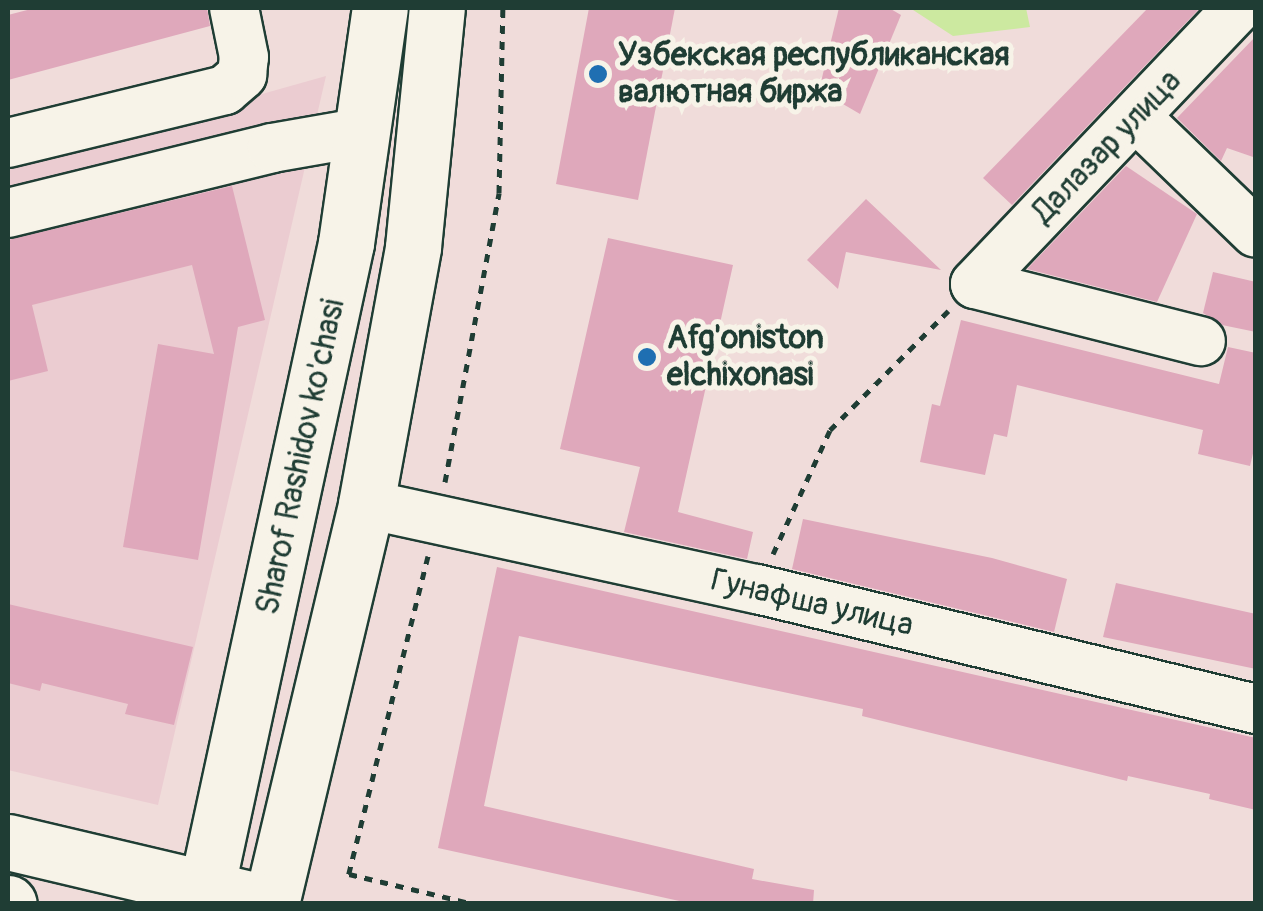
<!DOCTYPE html>
<html>
<head>
<meta charset="utf-8">
<style>
  body { margin:0 }
  #map { position:relative; width:1263px; height:911px; overflow:hidden; background:#f0dcda; font-family:Pangolin,sans-serif }
  div>[style] { position:absolute }
  .built>* { inset:0; background:#ebccd1 }
  .green>* { inset:0; background:#cce9a0 }
  .building>* { inset:0; background:#dfa8bb }
  .path>* { height:5px; margin-top:-2.5px; transform-origin:0; background:repeating-linear-gradient(90deg,#1f3d34 0 8px,transparent 0 16px) }
  .roads { filter:drop-shadow(2px 0 #1f3d34) drop-shadow(-2px 0 #1f3d34) drop-shadow(0 2px #1f3d34) drop-shadow(0 -2px #1f3d34) }
  .minor>* { height:48px; margin:-24px; padding:0 24px; transform-origin:24px; border-radius:24px; background:#f7f3e8 }
  .major>* { height:55px; margin:-27.5px; padding:0 27.5px; transform-origin:27.5px; border-radius:27.5px; background:#f7f3e8 }
  .highway>* { height:55px; margin:-27.5px; padding:0 27.5px; transform-origin:27.5px; border-radius:27.5px; background:#f7f3e8 }
  .dots>* { width:28px; height:28px; translate:-50% -50%; box-sizing:border-box; border:5px solid #f7f3e8; border-radius:50% }
  span { translate:-50% -50%; white-space:nowrap; text-align:center; line-height:1.15; -webkit-text-stroke:10px #f7f3e8; paint-order:stroke }
  .poi-label { font-size:32px; color:#1f3d34; font-weight:700 }
  .left { translate:0 -50%; text-align:left }
  .street-label { font-size:32px; color:#1f3d34 }
  .frame { position:absolute; inset:0; border:10px solid #1f3d34; pointer-events:none }
</style>
</head>
<body>
<div id="map">
  <div class="built">
    <div style="clip-path:polygon(326px 76px,158px 805px,8px 770px,8px 165px)"></div>
  </div>
  <div class="green">
    <div style="clip-path:polygon(910px 8px,1026px 8px,1030px 27px,953px 36px)"></div>
  </div>
  <div class="building">
    <div style="clip-path:polygon(35px 8px,207px 8px,210px 26px,8px 80px,8px 15px)"></div>
    <div style="clip-path:polygon(589px 8px,675px 8px,638px 200px,556px 184px)"></div>
    <div style="clip-path:polygon(839px 8px,889px 8px,901px 15px,860px 114px,819px 90px)"></div>
    <div style="clip-path:polygon(1148px 8px,1200px 8px,1012px 205px,983px 178px)"></div>
    <div style="clip-path:polygon(1256px 36px,1256px 158px,1227px 148px,1221px 161px,1177px 118px)"></div>
    <div style="clip-path:polygon(1126px 166px,1197px 214px,1157px 302px,1027px 269px)"></div>
    <div style="clip-path:polygon(232px 186px,265px 320px,238px 327px,198px 560px,123px 547px,158px 344px,214px 354px,192px 265px,32px 305px,48px 371px,8px 381px,8px 240px)"></div>
    <div style="clip-path:polygon(866px 199px,941px 270px,846px 252px,838px 289px,807px 260px)"></div>
    <div style="clip-path:polygon(608px 238px,733px 265px,678px 512px,753px 532px,747px 559px,624px 532px,640px 467px,560px 449px)"></div>
    <div style="clip-path:polygon(1213px 272px,1256px 282px,1256px 332px,1222px 325px,1203px 313px)"></div>
    <div style="clip-path:polygon(961px 320px,1219px 384px,1228px 347px,1256px 353px,1256px 441px,1250px 466px,1198px 454px,1203px 430px,1017px 385px,1007px 437px,994px 434px,985px 475px,920px 462px,932px 404px,940px 406px)"></div>
    <div style="clip-path:polygon(803px 519px,992px 558px,1067px 579px,1054px 632px,792px 569px)"></div>
    <div style="clip-path:polygon(497px 567px,1256px 738px,1256px 810px,1209px 799px,1210px 794px,1128px 776px,1127px 781px,862px 716px,863px 709px,519px 636px,484px 806px,754px 869px,752px 879px,814px 890px,813px 904px,693px 904px,438px 848px)"></div>
    <div style="clip-path:polygon(1116px 583px,1256px 614px,1256px 669px,1103px 637px)"></div>
    <div style="clip-path:polygon(8px 604px,193px 647px,174px 725px,125px 714px,128px 704px,42px 683px,40px 691px,8px 683px)"></div>
  </div>
  <div class="path">
    <div style="left:445px;top:482px;width:294px;rotate:-79.4deg"></div>
    <div style="left:499px;top:193px;width:185px;rotate:-88.8deg"></div>
    <div style="left:773px;top:554px;width:136px;rotate:-65.3deg"></div>
    <div style="left:830px;top:430px;width:168px;rotate:-45.2deg"></div>
    <div style="left:428px;top:556px;width:328px;rotate:104deg"></div>
    <div style="left:349px;top:874px;width:129px;rotate:13.5deg"></div>
  </div>
  <div class="roads">
    <div class="minor">
      <div style="left:1137px;top:118px;width:165px;rotate:44deg"></div>
      <div style="left:8px;top:143px;width:223px;rotate:-13.7deg"></div>
      <div style="left:225px;top:90px;width:23px;rotate:-41deg"></div>
      <div style="left:242px;top:75px;width:18px;rotate:-84deg"></div>
      <div style="left:244px;top:57px;width:50px;rotate:-101.5deg"></div>
      <div style="left:8px;top:213px;width:272px;rotate:-13.8deg"></div>
      <div style="left:272px;top:148px;width:93px;rotate:-9.9deg"></div>
      <div style="left:975px;top:284px;width:381px;rotate:-46.4deg"></div>
      <div style="left:975px;top:284px;width:233px;rotate:14.2deg"></div>
      <div style="left:366px;top:504px;width:400px;rotate:12.3deg"></div>
      <div style="left:757px;top:589px;width:513px;rotate:13.52deg"></div>
    </div>
    <div class="major">
      <div style="left:203px;top:904px;width:676px;rotate:-77.79deg"></div>
      <div style="left:346px;top:243px;width:237px;rotate:-81.8deg"></div>
      <div style="left:271px;top:904px;width:411px;rotate:-76.6deg"></div>
      <div style="left:366px;top:504px;width:261px;rotate:-79.6deg"></div>
      <div style="left:413px;top:247px;width:240px;rotate:-84.3deg"></div>
    </div>
    <div class="highway">
      <div style="left:8px;top:842px;width:270px;rotate:13.3deg"></div>
      <div style="left:8px;top:903px;width:1px;rotate:45deg"></div>
    </div>
  </div>
  <div class="dots">
    <div style="left:598px;top:74px;background:#1f6fb2"></div>
    <div style="left:647px;top:357px;background:#1f6fb2"></div>
  </div>
  <div class="poi-label">
    <span class="left" style="left:618px;top:74px">Узбекская республиканская<br>валютная биржа</span>
    <span class="left" style="left:667px;top:357px">Afg'oniston<br>elchixonasi</span>
  </div>
  <div class="street-label">
    <span style="left:1107px;top:147px;rotate:-46deg">Далазар улица</span>
    <span style="left:301px;top:457px;rotate:-78deg">Sharof Rashidov ko'chasi</span>
    <span style="left:812px;top:603px;rotate:13deg">Гунафша улица</span>
  </div>
  <div class="frame"></div>
</div>
</body>
</html>
